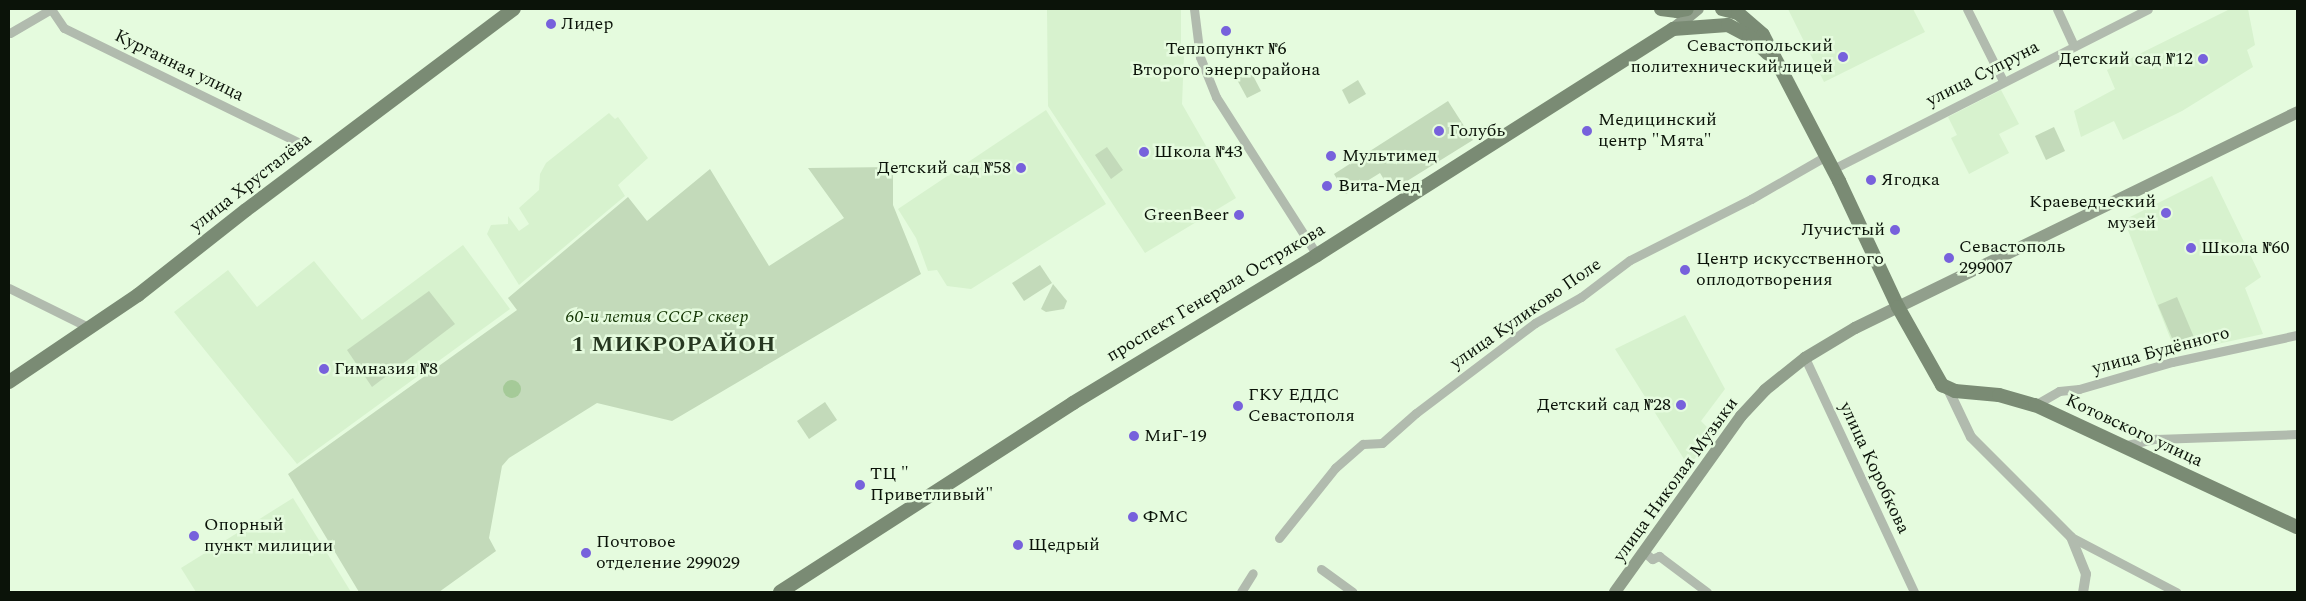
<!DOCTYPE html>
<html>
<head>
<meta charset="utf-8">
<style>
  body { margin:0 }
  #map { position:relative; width:2306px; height:601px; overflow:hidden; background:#e5fbde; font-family:Spectral,serif }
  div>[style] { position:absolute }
  .built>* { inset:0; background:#d7f2ce }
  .green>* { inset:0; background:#c3daba }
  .water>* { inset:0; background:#a5ca98 }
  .round { border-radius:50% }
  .minor>* { height:9px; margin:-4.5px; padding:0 4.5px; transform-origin:4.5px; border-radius:4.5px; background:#b1bbae }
  .tertiary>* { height:10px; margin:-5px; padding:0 5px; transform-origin:5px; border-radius:5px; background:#b1bbae }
  .secondary>* { height:12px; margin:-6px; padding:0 6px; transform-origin:6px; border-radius:6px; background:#919f8c }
  .primary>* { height:14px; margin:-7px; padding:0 7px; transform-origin:7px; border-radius:7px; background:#7a8b74 }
  .dots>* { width:14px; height:14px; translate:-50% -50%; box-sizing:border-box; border:2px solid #e5fbde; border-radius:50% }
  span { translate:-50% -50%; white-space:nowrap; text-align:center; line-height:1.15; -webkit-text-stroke:5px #e5fbde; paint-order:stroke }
  .poi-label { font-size:18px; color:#0b1309 }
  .left { translate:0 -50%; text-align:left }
  .right { translate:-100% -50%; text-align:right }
  .street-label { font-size:18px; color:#0b1309 }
  .park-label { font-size:18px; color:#130; font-style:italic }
  .district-label { font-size:22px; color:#263720; font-weight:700; letter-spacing:1px }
  .frame { position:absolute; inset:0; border:10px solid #0b1309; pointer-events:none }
</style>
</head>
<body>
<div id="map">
  <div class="built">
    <div style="clip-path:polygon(1047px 9px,1181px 9px,1181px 52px,1184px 55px,1182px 104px,1236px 198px,1145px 253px,1048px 106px)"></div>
    <div style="clip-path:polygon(1788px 9px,1913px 9px,1925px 32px,1824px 82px)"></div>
    <div style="clip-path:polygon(2230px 9px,2248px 9px,2255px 45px,2247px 50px,2253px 67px,2182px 111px,2123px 140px,2114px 121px,2081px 137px,2074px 111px,2115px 89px,2107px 70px)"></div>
    <div style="clip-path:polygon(2001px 90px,2019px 124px,1999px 134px,2009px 153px,1969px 174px,1951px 138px,1957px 135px,1948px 117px)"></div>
    <div style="clip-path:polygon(1046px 110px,1106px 204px,971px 289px,947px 286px,937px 270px,928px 271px,916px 238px,898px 209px)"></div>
    <div style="clip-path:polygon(609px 113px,615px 119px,618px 117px,648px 158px,618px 185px,625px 196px,519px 285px,487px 234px,491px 225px,508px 224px,508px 216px,519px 231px,529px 224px,519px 208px,539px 190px,540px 174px,546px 163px)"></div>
    <div style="clip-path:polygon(2212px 176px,2261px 277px,2245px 288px,2263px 334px,2176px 353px,2124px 220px)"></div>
    <div style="clip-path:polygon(463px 245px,510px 309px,297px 464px,174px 312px,228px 270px,257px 307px,314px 261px,362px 320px)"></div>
    <div style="clip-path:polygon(1685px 315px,1725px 389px,1701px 421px,1713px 433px,1689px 467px,1615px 349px)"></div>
    <div style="clip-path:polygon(293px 498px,351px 592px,196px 592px,181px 568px)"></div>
  </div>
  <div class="green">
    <div style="clip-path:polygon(1249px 68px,1261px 91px,1247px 98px,1235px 76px)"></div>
    <div style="clip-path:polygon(1358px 80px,1366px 94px,1349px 104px,1342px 90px)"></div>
    <div style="clip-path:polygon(1448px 101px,1473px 140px,1391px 191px,1380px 173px,1346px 194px,1334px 174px)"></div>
    <div style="clip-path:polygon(2054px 127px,2065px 151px,2046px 160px,2035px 136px)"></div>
    <div style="clip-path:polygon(1107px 147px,1123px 170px,1111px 179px,1095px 155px)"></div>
    <div style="clip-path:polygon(893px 167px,893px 205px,921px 274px,672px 421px,597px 403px,509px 458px,502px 466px,489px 538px,496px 551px,439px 592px,359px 592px,288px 474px,517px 310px,508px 298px,628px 197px,647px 221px,710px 169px,769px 266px,844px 218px,808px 168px)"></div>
    <div style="clip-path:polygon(1040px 265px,1052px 283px,1024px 301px,1012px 283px)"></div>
    <div style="clip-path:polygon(1053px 284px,1067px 301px,1064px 309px,1046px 312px,1041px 309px)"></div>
    <div style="clip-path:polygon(429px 291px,455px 324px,372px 387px,347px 350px)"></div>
    <div style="clip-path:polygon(2177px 297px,2196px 342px,2177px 350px,2158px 305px)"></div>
    <div style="clip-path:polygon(825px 402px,837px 420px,809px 439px,797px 421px)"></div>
  </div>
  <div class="water">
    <div class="round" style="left:503px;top:380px;width:18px;height:18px"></div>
  </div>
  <div class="minor">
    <div style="left:51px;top:9px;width:23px;rotate:56deg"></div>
    <div style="left:64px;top:28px;width:263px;rotate:26deg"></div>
    <div style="left:1194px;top:9px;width:48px;rotate:82.9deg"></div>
    <div style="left:1200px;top:57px;width:43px;rotate:68.2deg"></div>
    <div style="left:1216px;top:97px;width:188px;rotate:57.4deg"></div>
    <div style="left:1967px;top:9px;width:80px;rotate:63.4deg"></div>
    <div style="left:2057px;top:9px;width:41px;rotate:65.3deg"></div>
    <div style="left:10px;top:33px;width:48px;rotate:-30.3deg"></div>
    <div style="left:1833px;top:169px;width:353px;rotate:-26.9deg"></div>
    <div style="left:9px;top:288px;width:90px;rotate:26.3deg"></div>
    <div style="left:1805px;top:358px;width:258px;rotate:65deg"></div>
    <div style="left:2035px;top:405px;width:28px;rotate:-30deg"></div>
    <div style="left:2059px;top:391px;width:20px;rotate:-6deg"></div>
    <div style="left:2079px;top:389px;width:97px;rotate:-16.2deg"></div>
    <div style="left:2172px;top:362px;width:128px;rotate:-12.2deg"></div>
    <div style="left:2122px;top:446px;width:35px;rotate:-12deg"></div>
    <div style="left:2156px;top:439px;width:141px;rotate:-2deg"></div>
    <div style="left:2071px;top:537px;width:119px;rotate:27.6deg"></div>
    <div style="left:1279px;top:538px;width:90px;rotate:-51.3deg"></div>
    <div style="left:1335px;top:468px;width:37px;rotate:-41deg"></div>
    <div style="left:1363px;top:444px;width:19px;rotate:-3deg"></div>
    <div style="left:1382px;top:443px;width:45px;rotate:-41.4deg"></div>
    <div style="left:1416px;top:413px;width:149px;rotate:-37.1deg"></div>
    <div style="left:1535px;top:323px;width:53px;rotate:-29.5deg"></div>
    <div style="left:1581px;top:297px;width:61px;rotate:-37.1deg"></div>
    <div style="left:1630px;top:260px;width:136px;rotate:-26.8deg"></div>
    <div style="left:1751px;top:199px;width:86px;rotate:-29.8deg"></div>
    <div style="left:1644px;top:552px;width:11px;rotate:41deg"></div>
    <div style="left:1652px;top:559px;width:8px;rotate:-23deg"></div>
    <div style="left:1659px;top:556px;width:60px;rotate:36.9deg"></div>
    <div style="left:1321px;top:569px;width:39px;rotate:36deg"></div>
    <div style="left:1241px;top:592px;width:22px;rotate:-58deg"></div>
  </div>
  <div class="tertiary">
    <div style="left:1948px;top:389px;width:53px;rotate:64.4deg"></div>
    <div style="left:1971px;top:437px;width:141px;rotate:45deg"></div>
    <div style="left:2071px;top:537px;width:40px;rotate:68deg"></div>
    <div style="left:2086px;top:574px;width:18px;rotate:99deg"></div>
  </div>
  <div class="secondary">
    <div style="left:1673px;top:29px;width:32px;rotate:-39deg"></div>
    <div style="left:1615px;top:592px;width:216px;rotate:-54.4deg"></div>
    <div style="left:1741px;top:416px;width:35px;rotate:-47deg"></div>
    <div style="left:1765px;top:390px;width:51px;rotate:-38.7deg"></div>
    <div style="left:1805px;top:358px;width:58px;rotate:-31deg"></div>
    <div style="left:1855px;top:328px;width:492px;rotate:-26deg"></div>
  </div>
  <div class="primary">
    <div style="left:1661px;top:9px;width:16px;rotate:7deg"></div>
    <div style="left:1677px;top:11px;width:10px;rotate:-11deg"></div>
    <div style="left:1722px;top:9px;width:16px;rotate:14deg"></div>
    <div style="left:1738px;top:13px;width:33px;rotate:41deg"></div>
    <div style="left:1763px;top:35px;width:165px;rotate:62.5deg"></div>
    <div style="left:1839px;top:181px;width:139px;rotate:64.9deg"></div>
    <div style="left:1898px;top:307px;width:90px;rotate:60.6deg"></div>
    <div style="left:1942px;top:385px;width:14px;rotate:25deg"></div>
    <div style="left:1955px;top:391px;width:44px;rotate:5.2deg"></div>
    <div style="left:1999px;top:395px;width:37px;rotate:16deg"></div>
    <div style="left:2035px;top:405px;width:289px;rotate:25deg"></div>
    <div style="left:1673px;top:29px;width:55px;rotate:-4.2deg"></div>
    <div style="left:1728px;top:25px;width:24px;rotate:28deg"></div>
    <div style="left:1749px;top:36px;width:26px;rotate:43deg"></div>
    <div style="left:9px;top:382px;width:156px;rotate:-34deg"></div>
    <div style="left:138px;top:295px;width:137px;rotate:-38.2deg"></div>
    <div style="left:246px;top:210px;width:335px;rotate:-36.9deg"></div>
    <div style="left:780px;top:592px;width:349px;rotate:-32.8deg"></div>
    <div style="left:1073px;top:403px;width:285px;rotate:-31.2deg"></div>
    <div style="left:1317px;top:255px;width:422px;rotate:-32.4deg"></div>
  </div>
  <div class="dots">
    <div style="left:551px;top:24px;background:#7761dc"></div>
    <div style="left:1226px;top:31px;background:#7761dc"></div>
    <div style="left:1843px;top:57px;background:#7761dc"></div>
    <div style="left:2203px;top:59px;background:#7761dc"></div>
    <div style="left:1439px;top:131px;background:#7761dc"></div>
    <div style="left:1587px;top:131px;background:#7761dc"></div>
    <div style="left:1144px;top:152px;background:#7761dc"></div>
    <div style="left:1331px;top:156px;background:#7761dc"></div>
    <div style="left:1021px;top:168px;background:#7761dc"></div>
    <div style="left:1871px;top:180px;background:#7761dc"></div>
    <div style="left:1327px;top:186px;background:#7761dc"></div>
    <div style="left:2166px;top:213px;background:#7761dc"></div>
    <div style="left:1239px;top:215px;background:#7761dc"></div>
    <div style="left:1895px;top:230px;background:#7761dc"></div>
    <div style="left:2191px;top:248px;background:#7761dc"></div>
    <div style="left:1949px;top:258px;background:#7761dc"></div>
    <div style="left:1685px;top:270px;background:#7761dc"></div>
    <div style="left:324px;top:369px;background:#7761dc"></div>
    <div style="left:1681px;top:405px;background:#7761dc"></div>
    <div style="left:1238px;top:406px;background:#7761dc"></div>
    <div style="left:1134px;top:436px;background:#7761dc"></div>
    <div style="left:860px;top:485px;background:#7761dc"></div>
    <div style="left:1133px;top:517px;background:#7761dc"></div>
    <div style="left:194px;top:536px;background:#7761dc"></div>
    <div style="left:1018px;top:545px;background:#7761dc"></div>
    <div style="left:586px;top:553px;background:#7761dc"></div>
  </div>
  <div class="poi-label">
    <span class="left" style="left:561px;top:24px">Лидер</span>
    <span class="right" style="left:1833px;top:57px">Севастопольский<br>политехнический лицей</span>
    <span style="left:1226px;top:60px">Теплопункт №6<br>Второго энергорайона</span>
    <span class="right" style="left:2193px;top:59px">Детский сад №12</span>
    <span class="left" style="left:1598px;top:131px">Медицинский<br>центр "Мята"</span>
    <span class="left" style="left:1449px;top:131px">Голубь</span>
    <span class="left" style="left:1154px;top:152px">Школа №43</span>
    <span class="left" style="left:1342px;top:156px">Мультимед</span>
    <span class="right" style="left:1011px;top:168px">Детский сад №58</span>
    <span class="left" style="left:1881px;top:180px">Ягодка</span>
    <span class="left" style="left:1338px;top:186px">Вита-Мед</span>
    <span class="right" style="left:2156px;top:213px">Краеведческий<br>музей</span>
    <span class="right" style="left:1229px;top:215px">GreenBeer</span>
    <span class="right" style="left:1885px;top:230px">Лучистый</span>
    <span class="left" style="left:1959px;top:258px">Севастополь<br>299007</span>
    <span class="left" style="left:2201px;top:248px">Школа №60</span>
    <span class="left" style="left:1696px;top:270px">Центр искусственного<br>оплодотворения</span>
    <span class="left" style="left:334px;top:369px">Гимназия №8</span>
    <span class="left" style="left:1248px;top:406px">ГКУ ЕДДС<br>Севастополя</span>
    <span class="right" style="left:1671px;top:405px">Детский сад №28</span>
    <span class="left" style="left:1144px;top:436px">МиГ-19</span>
    <span class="left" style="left:870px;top:485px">ТЦ "<br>Приветливый"</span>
    <span class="left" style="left:1143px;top:517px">ФМС</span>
    <span class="left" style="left:204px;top:536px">Опорный<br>пункт милиции</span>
    <span class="left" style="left:596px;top:553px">Почтовое<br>отделение 299029</span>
    <span class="left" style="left:1028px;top:545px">Щедрый</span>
  </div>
  <div class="street-label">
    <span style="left:179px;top:66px;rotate:26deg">Курганная улица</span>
    <span style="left:1983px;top:74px;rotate:-27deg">улица Супруна</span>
    <span style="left:251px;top:183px;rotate:-38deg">улица Хрусталёва</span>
    <span style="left:1216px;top:293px;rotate:-31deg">проспект Генерала Острякова</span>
    <span style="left:1526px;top:314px;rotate:-35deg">улица Куликово Поле</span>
    <span style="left:2161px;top:351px;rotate:-15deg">улица Будённого</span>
    <span style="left:2134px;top:431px;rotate:25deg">Котовского улица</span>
    <span style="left:1874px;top:468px;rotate:65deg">улица Коробкова</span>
    <span style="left:1676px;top:480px;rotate:-54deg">улица Николая Музыки</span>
  </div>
  <div class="park-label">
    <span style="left:657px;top:317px">60-и летия СССР сквер</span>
  </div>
  <div class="district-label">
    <span style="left:674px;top:345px">1 МИКРОРАЙОН</span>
  </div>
  <div class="frame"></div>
</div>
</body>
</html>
